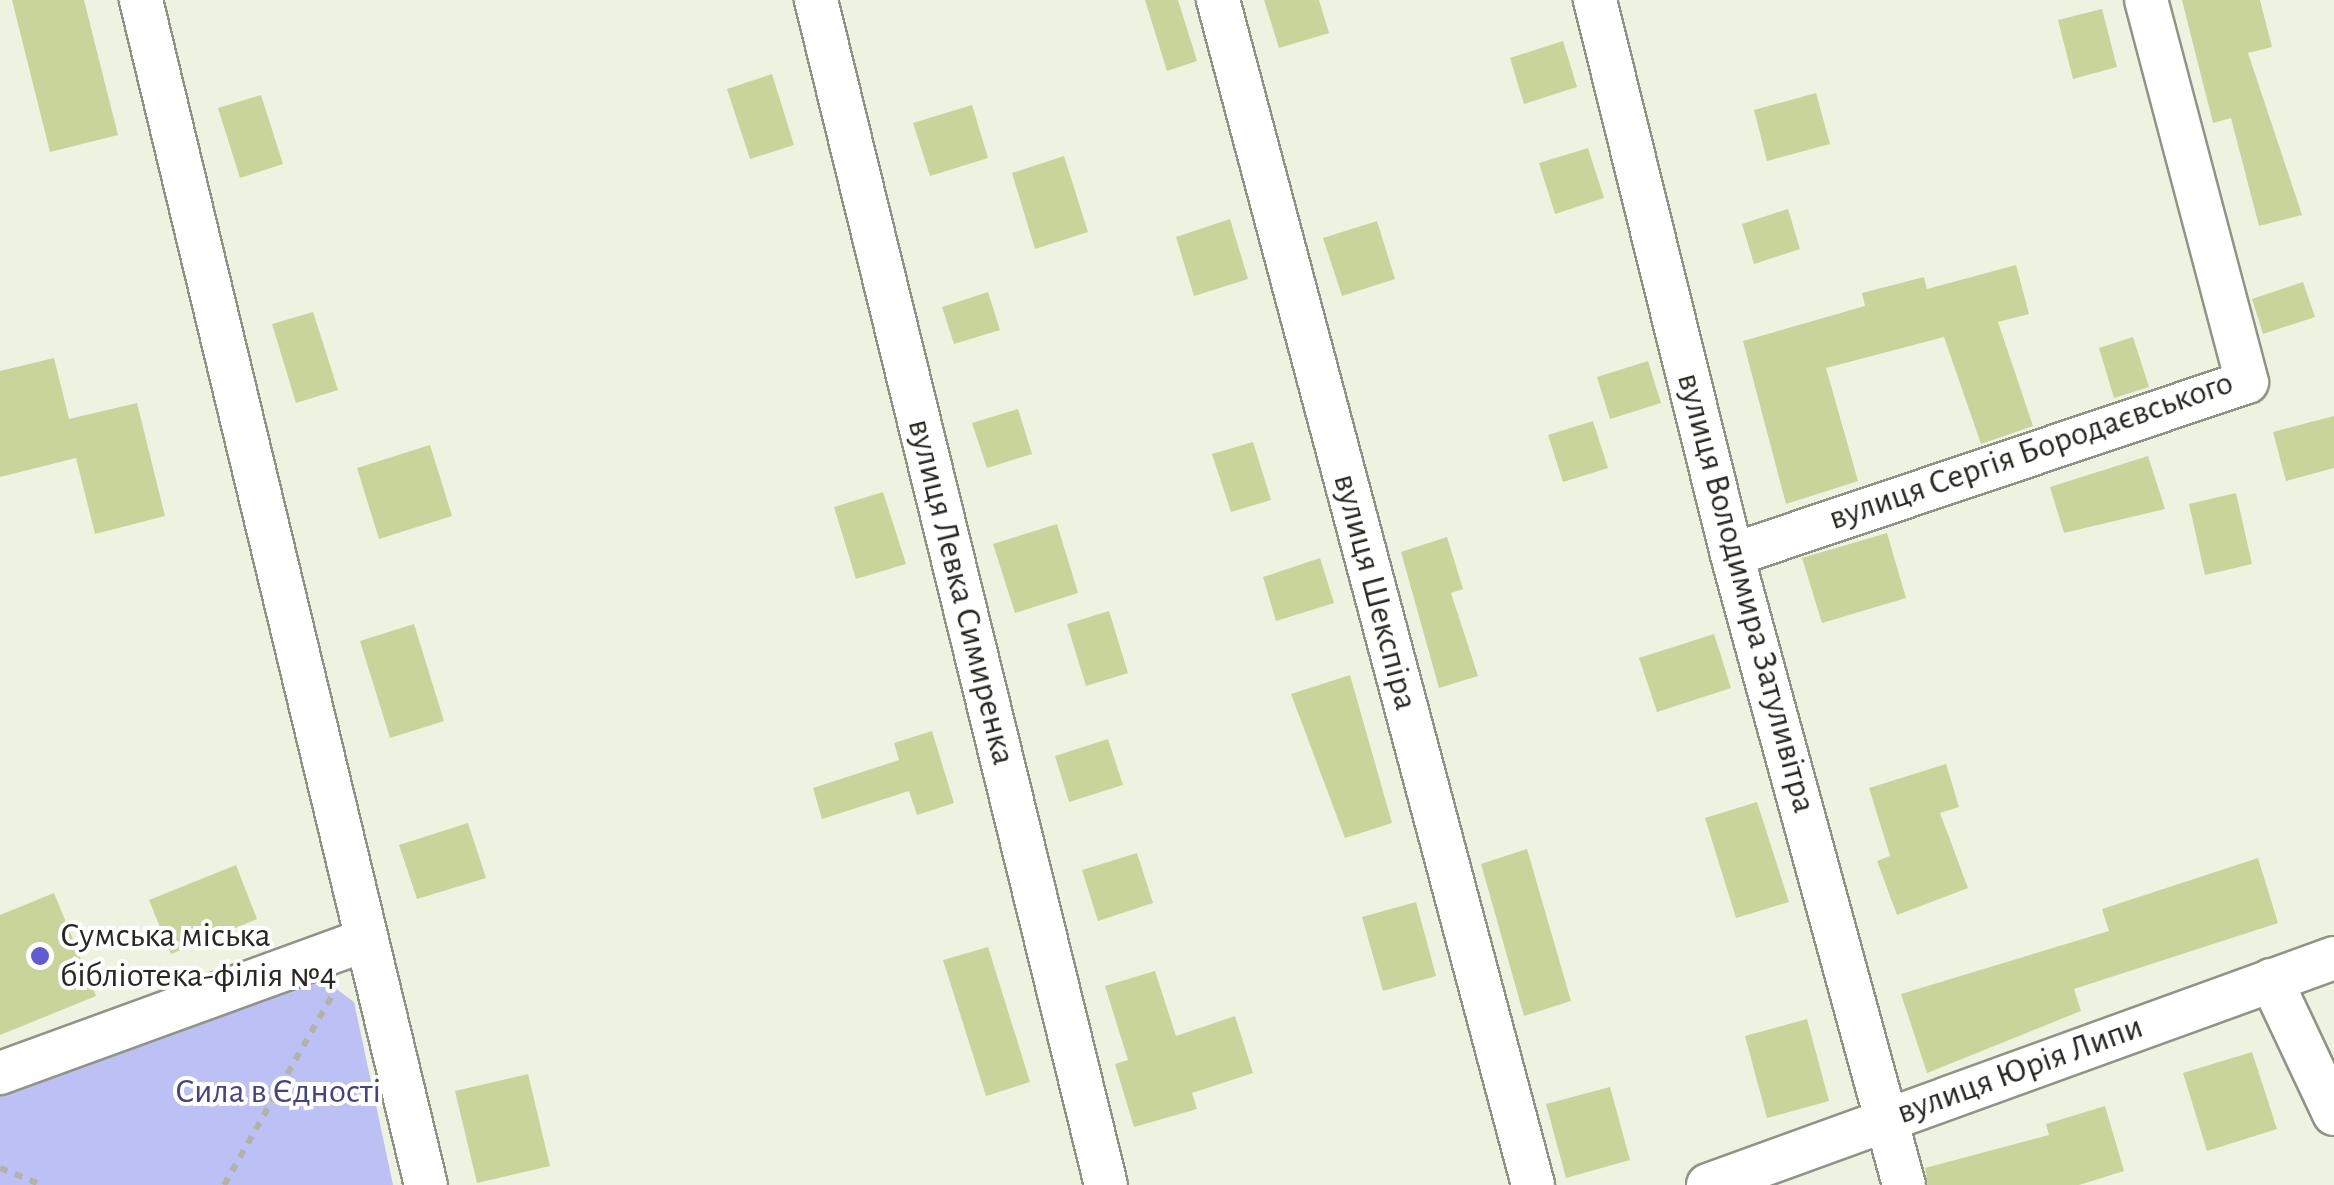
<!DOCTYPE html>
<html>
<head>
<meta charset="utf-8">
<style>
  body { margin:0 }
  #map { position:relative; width:2334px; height:1185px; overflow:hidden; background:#eef2e1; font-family:"Alegreya Sans",sans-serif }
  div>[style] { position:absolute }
  .green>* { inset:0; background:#bcc0f5 }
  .building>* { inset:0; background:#c9d49b }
  .path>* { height:6px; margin-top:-3px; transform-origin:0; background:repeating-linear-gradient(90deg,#b0b3a6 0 8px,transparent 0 16px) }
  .roads { filter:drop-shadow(2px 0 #909484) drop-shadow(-2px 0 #909484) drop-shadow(0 2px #909484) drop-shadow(0 -2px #909484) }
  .street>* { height:42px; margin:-21px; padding:0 21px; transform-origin:21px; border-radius:21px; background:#fff }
  .dots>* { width:28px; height:28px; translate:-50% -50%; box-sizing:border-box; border:5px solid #fff; border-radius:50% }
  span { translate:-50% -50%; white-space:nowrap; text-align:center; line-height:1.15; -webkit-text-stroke:8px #fff; paint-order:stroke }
  .street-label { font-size:35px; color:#272822 }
  .poi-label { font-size:35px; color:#272822 }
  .left { translate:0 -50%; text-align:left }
  .park-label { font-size:35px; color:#444485 }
</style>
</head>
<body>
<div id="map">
  <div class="green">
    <div style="clip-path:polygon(320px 977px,354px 1002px,393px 1185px,0 1185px,0 1091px)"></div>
  </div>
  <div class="building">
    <div style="clip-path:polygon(12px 0,84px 0,118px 135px,50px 152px)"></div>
    <div style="clip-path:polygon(1145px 0,1178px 0,1197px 61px,1167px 71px)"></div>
    <div style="clip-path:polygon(1264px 0,1319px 0,1329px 33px,1279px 48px)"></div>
    <div style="clip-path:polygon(2182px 0,2260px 0,2272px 47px,2248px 53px,2302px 215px,2259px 226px,2231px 118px,2213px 123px)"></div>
    <div style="clip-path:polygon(2102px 9px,2117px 67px,2073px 79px,2058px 20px)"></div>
    <div style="clip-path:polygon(1563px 41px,1577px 87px,1524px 104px,1510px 58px)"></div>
    <div style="clip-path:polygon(772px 74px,794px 145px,750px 159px,727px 89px)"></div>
    <div style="clip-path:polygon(1816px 93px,1830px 144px,1767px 161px,1754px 110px)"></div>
    <div style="clip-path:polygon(261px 95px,283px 164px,240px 178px,218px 108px)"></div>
    <div style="clip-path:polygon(972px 105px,988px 158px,930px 176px,913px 123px)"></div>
    <div style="clip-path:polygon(1588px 148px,1604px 198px,1555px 214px,1539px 163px)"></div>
    <div style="clip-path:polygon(1064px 156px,1088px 232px,1035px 249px,1012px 173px)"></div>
    <div style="clip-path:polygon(1788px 209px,1800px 249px,1754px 264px,1742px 224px)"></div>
    <div style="clip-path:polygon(1230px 219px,1248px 279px,1194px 296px,1176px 237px)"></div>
    <div style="clip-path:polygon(1377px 221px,1395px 279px,1342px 296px,1323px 238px)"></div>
    <div style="clip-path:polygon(2016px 265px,2029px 314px,1998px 322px,2033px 426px,1981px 444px,1944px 337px,1826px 368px,1858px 481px,1786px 504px,1743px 341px,1865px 306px,1862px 293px,1924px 277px,1927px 289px)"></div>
    <div style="clip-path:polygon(2303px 282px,2315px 317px,2263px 334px,2252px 299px)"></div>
    <div style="clip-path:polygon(988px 292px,1000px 330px,954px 344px,942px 307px)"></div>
    <div style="clip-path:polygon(313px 312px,338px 390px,296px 403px,272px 324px)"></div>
    <div style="clip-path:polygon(2133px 337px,2149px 387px,2114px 398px,2099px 348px)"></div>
    <div style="clip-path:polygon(54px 358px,69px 419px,137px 403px,165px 516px,95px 534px,76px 458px,0 477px,0 371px)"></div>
    <div style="clip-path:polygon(1648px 361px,1661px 403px,1610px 419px,1597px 377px)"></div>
    <div style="clip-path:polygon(1018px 409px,1032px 454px,987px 468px,972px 423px)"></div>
    <div style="clip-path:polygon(2334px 416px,2334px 468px,2286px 481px,2273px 432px)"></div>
    <div style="clip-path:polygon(1593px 421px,1608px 468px,1563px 482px,1548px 435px)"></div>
    <div style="clip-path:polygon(1253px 442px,1271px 500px,1231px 512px,1212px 454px)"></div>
    <div style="clip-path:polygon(430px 445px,452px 516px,379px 539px,357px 468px)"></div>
    <div style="clip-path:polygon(2148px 456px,2165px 509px,2064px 533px,2050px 487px)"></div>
    <div style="clip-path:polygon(883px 492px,906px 564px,856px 579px,834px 507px)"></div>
    <div style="clip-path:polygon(2236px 493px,2252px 564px,2205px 575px,2189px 504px)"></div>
    <div style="clip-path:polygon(1057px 524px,1078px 593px,1015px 613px,993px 544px)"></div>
    <div style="clip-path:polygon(1887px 533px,1906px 598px,1822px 623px,1802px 558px)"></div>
    <div style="clip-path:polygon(1447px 537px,1463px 589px,1451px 593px,1478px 676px,1439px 688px,1401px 552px)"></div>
    <div style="clip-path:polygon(1320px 558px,1334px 603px,1276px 621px,1263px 577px)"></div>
    <div style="clip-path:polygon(1109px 611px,1128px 673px,1086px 686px,1067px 624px)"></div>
    <div style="clip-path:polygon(414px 624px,444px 721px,390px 738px,360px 641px)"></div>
    <div style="clip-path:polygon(1714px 634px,1731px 688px,1657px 712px,1639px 658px)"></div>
    <div style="clip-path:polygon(1350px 675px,1392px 823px,1345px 838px,1291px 694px)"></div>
    <div style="clip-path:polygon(932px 731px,954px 803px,917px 815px,909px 791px,822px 819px,813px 788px,899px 760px,894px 743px)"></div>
    <div style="clip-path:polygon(1108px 739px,1123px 785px,1069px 802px,1055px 756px)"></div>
    <div style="clip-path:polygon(1946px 764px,1959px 807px,1940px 813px,1968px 888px,1897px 915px,1877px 861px,1890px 856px,1869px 788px)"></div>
    <div style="clip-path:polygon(1757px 802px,1789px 902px,1736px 918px,1705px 818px)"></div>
    <div style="clip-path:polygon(468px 823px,486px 878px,417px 899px,399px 845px)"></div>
    <div style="clip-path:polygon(1527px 849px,1571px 1001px,1524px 1016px,1481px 864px)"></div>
    <div style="clip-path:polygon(1137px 853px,1153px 903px,1098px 921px,1082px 870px)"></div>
    <div style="clip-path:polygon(2258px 858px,2278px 923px,2074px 989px,2081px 1011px,1927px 1073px,1901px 994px,2109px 931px,2102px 909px)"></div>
    <div style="clip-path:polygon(236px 865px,257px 919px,171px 954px,149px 900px)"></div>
    <div style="clip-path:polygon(54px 893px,96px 996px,0 1035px,0 915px)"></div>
    <div style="clip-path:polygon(1416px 902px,1436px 976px,1383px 991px,1362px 917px)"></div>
    <div style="clip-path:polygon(988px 947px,1030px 1082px,986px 1096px,943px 960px)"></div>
    <div style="clip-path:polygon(1155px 971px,1176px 1036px,1235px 1016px,1253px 1073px,1192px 1093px,1197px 1109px,1134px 1127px,1115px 1064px,1128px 1060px,1105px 986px)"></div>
    <div style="clip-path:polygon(1807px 1019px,1829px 1101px,1767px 1118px,1745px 1036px)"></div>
    <div style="clip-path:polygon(2252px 1052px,2277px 1129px,2207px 1151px,2183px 1073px)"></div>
    <div style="clip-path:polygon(528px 1074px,550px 1166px,477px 1183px,455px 1091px)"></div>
    <div style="clip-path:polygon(1610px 1087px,1630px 1160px,1566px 1178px,1546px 1104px)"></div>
    <div style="clip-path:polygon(2105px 1106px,2124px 1171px,2079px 1185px,1928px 1185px,1925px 1168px,2049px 1135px,2046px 1124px)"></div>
  </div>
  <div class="path">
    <div style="left:0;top:1168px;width:45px;rotate:22deg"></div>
    <div style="left:224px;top:1185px;width:220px;rotate:-60.3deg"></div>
  </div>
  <div class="roads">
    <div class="street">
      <div style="left:141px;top:0;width:1219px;rotate:76.48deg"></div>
      <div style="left:816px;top:0;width:1220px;rotate:76.25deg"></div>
      <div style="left:1218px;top:0;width:1226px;rotate:75.11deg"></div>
      <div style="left:1595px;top:0;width:572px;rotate:76.13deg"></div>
      <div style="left:1732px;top:555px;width:653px;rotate:74.73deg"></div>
      <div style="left:1732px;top:555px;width:543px;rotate:-18.57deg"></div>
      <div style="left:2247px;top:382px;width:395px;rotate:-104.8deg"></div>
      <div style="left:2271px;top:980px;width:148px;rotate:64.8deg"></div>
      <div style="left:0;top:1073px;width:386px;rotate:-20deg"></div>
      <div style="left:1708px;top:1185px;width:666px;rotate:-19.93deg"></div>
    </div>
  </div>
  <div class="dots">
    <div style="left:40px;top:956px;background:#615bd4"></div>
  </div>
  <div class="street-label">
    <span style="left:2031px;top:451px;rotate:-19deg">вулиця Сергія Бородаєвського</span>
    <span style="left:961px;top:592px;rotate:76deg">вулиця Левка Симиренка</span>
    <span style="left:1375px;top:592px;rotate:75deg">вулиця Шекспіра</span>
    <span style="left:1746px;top:593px;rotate:75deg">вулиця Володимира Затуливітра</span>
    <span style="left:2020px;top:1070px;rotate:-20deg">вулиця Юрія Липи</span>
  </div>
  <div class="poi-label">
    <span class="left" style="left:60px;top:956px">Сумська міська<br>бібліотека-філія №4</span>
  </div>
  <div class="park-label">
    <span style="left:278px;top:1092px">Сила в Єдності</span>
  </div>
</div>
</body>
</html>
